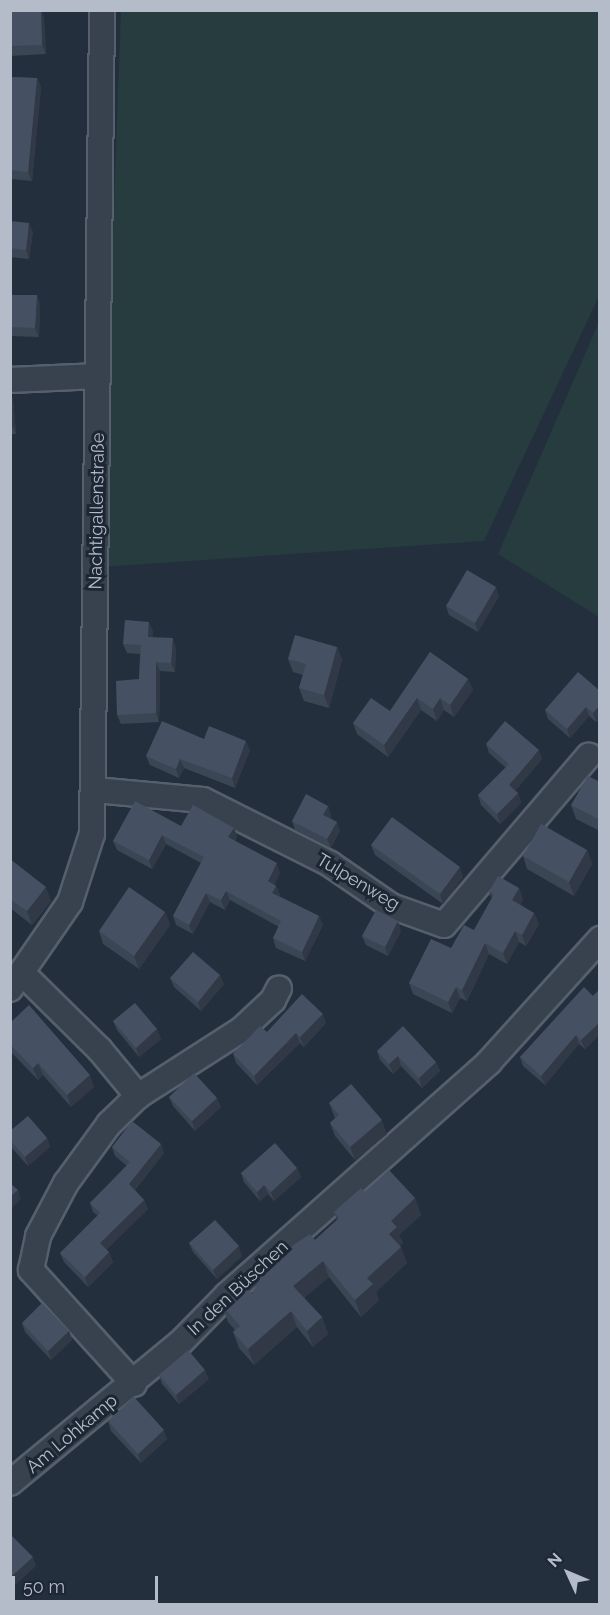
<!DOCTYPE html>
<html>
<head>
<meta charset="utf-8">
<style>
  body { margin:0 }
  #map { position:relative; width:610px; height:1615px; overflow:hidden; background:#242f3e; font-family:Raleway,sans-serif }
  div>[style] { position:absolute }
  .green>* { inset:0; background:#263c3f }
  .roads { filter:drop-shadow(2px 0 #565f6c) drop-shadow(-2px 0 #565f6c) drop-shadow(0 2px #565f6c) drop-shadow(0 -2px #565f6c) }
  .minor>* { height:24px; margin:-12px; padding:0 12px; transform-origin:12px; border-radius:12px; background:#38414e }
  .wall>* { inset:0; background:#3b4654 }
  .shaded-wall>* { inset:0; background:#303945 }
  .building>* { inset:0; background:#455162 }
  span { translate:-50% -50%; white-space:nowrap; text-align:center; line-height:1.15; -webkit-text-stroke:6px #1d2633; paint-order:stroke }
  .street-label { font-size:18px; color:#b4bcc9 }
  .frame { position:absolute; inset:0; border:12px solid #b4bcc9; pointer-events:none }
  .north { position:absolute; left:538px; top:1543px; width:60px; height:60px; -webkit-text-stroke:4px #1d2633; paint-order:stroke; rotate:314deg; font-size:16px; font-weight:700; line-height:24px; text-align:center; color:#b4bcc9 }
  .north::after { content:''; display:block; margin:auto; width:21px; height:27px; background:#b4bcc9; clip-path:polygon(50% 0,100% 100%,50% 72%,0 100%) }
  .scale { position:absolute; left:12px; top:1576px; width:146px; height:27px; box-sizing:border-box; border:3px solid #b4bcc9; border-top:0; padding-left:8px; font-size:18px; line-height:21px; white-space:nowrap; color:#b4bcc9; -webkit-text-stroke:4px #1d2633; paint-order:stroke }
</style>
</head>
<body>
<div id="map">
  <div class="green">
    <div style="clip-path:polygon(121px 11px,599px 11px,599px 296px,484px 541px,101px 567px)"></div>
    <div style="clip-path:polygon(599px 322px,599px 617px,498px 554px)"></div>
  </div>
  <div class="roads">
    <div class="minor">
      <div style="left:10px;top:380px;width:88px;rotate:-2.6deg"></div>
      <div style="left:95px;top:790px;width:108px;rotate:5.3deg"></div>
      <div style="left:203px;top:800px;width:142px;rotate:26.7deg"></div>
      <div style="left:330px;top:864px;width:74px;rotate:34.5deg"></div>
      <div style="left:391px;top:906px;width:56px;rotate:19.7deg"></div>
      <div style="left:444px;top:925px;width:223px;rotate:-49.5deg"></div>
      <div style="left:23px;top:974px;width:108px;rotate:44.6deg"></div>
      <div style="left:100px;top:1050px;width:60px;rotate:50.4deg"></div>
      <div style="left:10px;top:989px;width:106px;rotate:-55.4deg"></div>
      <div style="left:70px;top:902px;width:71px;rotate:-72.1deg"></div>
      <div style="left:92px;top:834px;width:824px;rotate:-89.3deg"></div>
      <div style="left:134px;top:1384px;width:154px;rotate:-132.1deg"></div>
      <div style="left:31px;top:1270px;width:35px;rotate:-78deg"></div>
      <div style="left:38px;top:1236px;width:60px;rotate:-62.2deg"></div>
      <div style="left:66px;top:1183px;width:73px;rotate:-53.9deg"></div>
      <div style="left:109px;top:1124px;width:40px;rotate:-44deg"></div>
      <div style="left:138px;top:1096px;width:122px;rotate:-32.7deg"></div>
      <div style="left:241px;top:1030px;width:44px;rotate:-43.2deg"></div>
      <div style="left:273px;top:1000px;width:13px;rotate:-63deg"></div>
      <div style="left:10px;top:1483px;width:220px;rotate:-39.5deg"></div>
      <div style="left:180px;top:1343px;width:67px;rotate:-45.6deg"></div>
      <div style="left:227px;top:1295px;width:351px;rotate:-41.6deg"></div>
      <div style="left:489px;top:1062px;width:166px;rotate:-47.9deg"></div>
    </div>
  </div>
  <div class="wall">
    <div style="clip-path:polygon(41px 10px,44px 18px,46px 54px,10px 56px,10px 11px)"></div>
    <div style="clip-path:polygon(10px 77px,37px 78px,41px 87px,32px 181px,10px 179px)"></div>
    <div style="clip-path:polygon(10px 221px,33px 232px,29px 259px,10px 257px)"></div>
    <div style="clip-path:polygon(10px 295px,37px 295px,40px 305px,39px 337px,10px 336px)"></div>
    <div style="clip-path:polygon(10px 392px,13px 400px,16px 434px,10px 434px)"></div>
    <div style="clip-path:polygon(499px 596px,478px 632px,449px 615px,446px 606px)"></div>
    <div style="clip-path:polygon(153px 631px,152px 637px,176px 648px,175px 672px,160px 671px,159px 722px,121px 724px,117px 715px,139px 679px,140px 654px,127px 653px,123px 644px)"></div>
    <div style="clip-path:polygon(337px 647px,342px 660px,329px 708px,304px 701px,299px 688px,303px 675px,293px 672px,288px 659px)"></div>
    <div style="clip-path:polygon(430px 652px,468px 679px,473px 690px,454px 717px,444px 710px,437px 721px,421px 710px,388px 757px,357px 734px,353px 723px,390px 711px)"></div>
    <div style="clip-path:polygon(600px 691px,600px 718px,596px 722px,589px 716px,570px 738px,548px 719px,545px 710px)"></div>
    <div style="clip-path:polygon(204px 739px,250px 750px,235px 788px,184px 768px,179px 778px,150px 765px,146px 756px)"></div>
    <div style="clip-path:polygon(486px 744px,542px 759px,515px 791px,518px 793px,521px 803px,500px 824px,481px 805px,478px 795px,506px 768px,489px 753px)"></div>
    <div style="clip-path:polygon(600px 779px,600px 831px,576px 819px,571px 805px)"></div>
    <div style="clip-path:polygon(328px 806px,331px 816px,330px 818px,337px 822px,340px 831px,331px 848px,295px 830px,292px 821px)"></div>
    <div style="clip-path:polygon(181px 826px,234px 828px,237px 837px,235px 841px,280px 873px,274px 885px,276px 886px,280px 895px,279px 896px,319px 916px,323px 925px,305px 961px,276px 948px,273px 938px,279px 927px,230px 900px,225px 910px,210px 902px,193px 934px,176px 925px,173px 916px,201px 863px,166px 844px,152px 869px,117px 850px,113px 841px)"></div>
    <div style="clip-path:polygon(371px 845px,463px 877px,443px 904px,375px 855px)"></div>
    <div style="clip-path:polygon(587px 850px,592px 864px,574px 896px,527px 869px,523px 856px)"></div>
    <div style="clip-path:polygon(10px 859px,51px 901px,32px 925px,10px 908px)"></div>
    <div style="clip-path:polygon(519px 888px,523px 900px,520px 905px,534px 913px,539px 924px,526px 946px,519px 942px,507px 964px,489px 954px,467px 1001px,460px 998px,452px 1013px,413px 994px,409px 983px,474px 930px,492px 898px,489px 892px)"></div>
    <div style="clip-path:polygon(165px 912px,170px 925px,139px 969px,103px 944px,99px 931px)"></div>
    <div style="clip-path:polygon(401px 931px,388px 956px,366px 945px,362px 936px)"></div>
    <div style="clip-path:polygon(170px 978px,224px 984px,201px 1011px,174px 987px)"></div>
    <div style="clip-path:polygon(600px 989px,600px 1034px,585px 1049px,579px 1044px,545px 1085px,523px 1066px,520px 1057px,593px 996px)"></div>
    <div style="clip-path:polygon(113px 1021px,161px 1039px,139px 1057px,117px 1030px)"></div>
    <div style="clip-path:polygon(10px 1023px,94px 1087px,71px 1107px,43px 1075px,38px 1080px,10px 1051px)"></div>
    <div style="clip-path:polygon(326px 1023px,304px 1047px,300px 1043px,257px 1085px,236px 1063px,233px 1054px,267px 1032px)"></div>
    <div style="clip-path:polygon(377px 1051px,436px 1062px,440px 1071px,422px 1088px,401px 1066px,393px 1074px,380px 1060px)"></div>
    <div style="clip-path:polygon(169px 1097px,217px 1098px,221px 1107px,195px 1131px,173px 1106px)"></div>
    <div style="clip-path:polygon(329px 1103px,387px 1134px,355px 1160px,335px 1136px,330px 1123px,335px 1118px)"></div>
    <div style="clip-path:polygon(10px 1131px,47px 1138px,50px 1147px,28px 1166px,10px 1146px)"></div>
    <div style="clip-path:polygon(161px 1144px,164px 1153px,135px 1190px,144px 1200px,148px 1209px,106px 1250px,109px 1252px,113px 1262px,88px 1287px,64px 1262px,60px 1253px,98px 1216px,93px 1212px,90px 1203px,127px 1166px,115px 1156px,112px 1147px)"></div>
    <div style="clip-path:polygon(297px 1168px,301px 1177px,274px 1201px,268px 1194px,260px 1201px,244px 1182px,241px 1173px)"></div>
    <div style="clip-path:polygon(365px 1192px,415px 1198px,421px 1215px,399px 1235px,403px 1243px,400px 1245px,407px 1263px,376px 1292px,379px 1300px,361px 1317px,329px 1277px,304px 1298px,322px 1317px,328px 1334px,313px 1347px,297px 1327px,254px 1365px,239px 1348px,233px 1332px,235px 1330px,228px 1322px,222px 1305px,252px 1294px,315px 1240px,337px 1220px,334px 1212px)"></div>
    <div style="clip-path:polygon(189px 1243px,242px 1256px,217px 1279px,193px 1252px)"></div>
    <div style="clip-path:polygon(22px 1323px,69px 1331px,72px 1340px,51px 1360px,25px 1332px)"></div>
    <div style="clip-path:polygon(159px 1375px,209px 1379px,179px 1404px,162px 1384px)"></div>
    <div style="clip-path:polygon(108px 1421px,167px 1439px,141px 1463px,111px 1431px)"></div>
  </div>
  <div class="shaded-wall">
    <div style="clip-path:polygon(41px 10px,44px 18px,46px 54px,42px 45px)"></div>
    <div style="clip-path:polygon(37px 78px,41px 87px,32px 181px,28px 172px)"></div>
    <div style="clip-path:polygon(29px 223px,33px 232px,29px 259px,26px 250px)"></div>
    <div style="clip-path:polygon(37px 295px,40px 305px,39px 337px,35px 328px)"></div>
    <div style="clip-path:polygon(10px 392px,13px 400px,16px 434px,12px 425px)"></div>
    <div style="clip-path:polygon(496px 587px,499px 596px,478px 632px,475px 623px)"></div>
    <div style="clip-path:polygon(149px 622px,153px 631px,152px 646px,148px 637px)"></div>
    <div style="clip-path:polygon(173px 638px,176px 648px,175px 672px,171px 663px)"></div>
    <div style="clip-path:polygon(337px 647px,342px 660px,329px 708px,324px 695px)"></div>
    <div style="clip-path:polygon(156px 662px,160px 671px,159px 722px,156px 713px)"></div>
    <div style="clip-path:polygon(468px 679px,473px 690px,454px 717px,450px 705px)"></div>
    <div style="clip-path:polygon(417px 698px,421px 710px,388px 757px,384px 745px)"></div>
    <div style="clip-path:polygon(440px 698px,444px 710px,437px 721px,433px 709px)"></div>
    <div style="clip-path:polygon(600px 705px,600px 718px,596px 722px,593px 713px)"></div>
    <div style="clip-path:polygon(586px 707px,589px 716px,570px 738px,567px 729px)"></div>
    <div style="clip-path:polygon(246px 741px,250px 750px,235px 788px,232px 778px)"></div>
    <div style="clip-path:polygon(539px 750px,542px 759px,513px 794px,509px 785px)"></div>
    <div style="clip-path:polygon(180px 759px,184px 768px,179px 778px,176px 769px)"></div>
    <div style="clip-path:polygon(518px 793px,521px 803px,500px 824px,497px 814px)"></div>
    <div style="clip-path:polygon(328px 806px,331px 816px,327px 824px,323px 815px)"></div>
    <div style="clip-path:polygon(337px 822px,340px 831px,331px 848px,327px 839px)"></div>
    <div style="clip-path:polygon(234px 828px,237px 837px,232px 846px,228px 837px)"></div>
    <div style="clip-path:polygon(162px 835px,166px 844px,152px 869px,149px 860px)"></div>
    <div style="clip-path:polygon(587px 850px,592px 864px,574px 896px,569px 882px)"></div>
    <div style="clip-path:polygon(277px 863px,280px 873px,271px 890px,268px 881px)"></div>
    <div style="clip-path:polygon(460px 867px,463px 877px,443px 904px,440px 894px)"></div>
    <div style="clip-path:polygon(276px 886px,280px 895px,276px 903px,272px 893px)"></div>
    <div style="clip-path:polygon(46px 887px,51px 901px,32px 925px,27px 911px)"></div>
    <div style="clip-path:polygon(519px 888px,523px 900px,516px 912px,512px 900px)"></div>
    <div style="clip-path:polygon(226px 891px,230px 900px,225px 910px,221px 900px)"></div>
    <div style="clip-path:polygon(206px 893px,210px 902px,193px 934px,189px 925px)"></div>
    <div style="clip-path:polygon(165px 912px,170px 925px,139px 969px,134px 956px)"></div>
    <div style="clip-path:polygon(534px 913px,539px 924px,526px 946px,522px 935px)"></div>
    <div style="clip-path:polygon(319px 916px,323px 925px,305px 961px,302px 952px)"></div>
    <div style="clip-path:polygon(398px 921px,401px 931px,388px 956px,385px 947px)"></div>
    <div style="clip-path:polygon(515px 931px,519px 942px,507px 964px,503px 953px)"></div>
    <div style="clip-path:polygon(485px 943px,489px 954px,467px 1001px,462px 990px)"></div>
    <div style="clip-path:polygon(220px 975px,224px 984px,201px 1011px,198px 1002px)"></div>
    <div style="clip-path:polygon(456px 987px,460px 998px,452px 1013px,448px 1002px)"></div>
    <div style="clip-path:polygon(323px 1014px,326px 1023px,304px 1047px,300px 1037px)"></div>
    <div style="clip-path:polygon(600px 1022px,600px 1034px,585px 1049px,581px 1040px)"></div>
    <div style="clip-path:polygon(157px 1029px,161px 1039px,139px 1057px,136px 1048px)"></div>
    <div style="clip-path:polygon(296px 1033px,300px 1043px,257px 1085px,254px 1076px)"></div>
    <div style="clip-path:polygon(576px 1035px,579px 1044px,545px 1085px,541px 1076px)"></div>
    <div style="clip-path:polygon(398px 1056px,401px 1066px,393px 1074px,389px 1064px)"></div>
    <div style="clip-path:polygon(436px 1062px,440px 1071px,422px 1088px,419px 1078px)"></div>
    <div style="clip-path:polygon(38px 1063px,43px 1075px,38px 1080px,33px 1068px)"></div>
    <div style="clip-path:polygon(90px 1075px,94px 1087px,71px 1107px,67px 1095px)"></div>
    <div style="clip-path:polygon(217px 1098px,221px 1107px,195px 1131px,192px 1121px)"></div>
    <div style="clip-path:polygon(382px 1120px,387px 1134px,355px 1160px,350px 1147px)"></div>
    <div style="clip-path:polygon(47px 1138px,50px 1147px,28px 1166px,25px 1157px)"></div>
    <div style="clip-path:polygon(161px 1144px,164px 1153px,132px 1193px,129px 1184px)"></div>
    <div style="clip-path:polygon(297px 1168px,301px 1177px,274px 1201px,271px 1192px)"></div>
    <div style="clip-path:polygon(264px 1185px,268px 1194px,260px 1201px,257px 1192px)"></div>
    <div style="clip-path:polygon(18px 1190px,21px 1199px,10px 1210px,10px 1197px)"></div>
    <div style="clip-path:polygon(415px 1198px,421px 1215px,399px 1235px,403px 1243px,395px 1250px,389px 1234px,391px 1221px)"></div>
    <div style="clip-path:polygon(144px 1200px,148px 1209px,103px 1253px,100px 1243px)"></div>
    <div style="clip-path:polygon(239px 1246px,242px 1256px,217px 1279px,213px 1270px)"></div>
    <div style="clip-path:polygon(401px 1247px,407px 1263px,376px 1292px,379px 1300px,361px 1317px,355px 1300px,367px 1278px)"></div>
    <div style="clip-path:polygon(109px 1252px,113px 1262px,88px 1287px,85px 1277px)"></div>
    <div style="clip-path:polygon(323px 1261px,329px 1277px,299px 1302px,293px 1286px)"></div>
    <div style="clip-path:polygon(291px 1311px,297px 1327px,254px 1365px,248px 1349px)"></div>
    <div style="clip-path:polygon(322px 1317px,328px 1334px,313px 1347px,307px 1331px)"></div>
    <div style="clip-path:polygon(69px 1331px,72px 1340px,51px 1360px,48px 1351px)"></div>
    <div style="clip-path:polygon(205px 1370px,209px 1379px,179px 1404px,176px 1395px)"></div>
    <div style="clip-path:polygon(164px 1430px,167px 1439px,141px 1463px,138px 1454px)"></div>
    <div style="clip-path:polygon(33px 1557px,36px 1566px,10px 1590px,10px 1578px)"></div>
  </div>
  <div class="building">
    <div style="clip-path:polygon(41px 10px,42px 45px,10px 46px,10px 11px)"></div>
    <div style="clip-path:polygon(10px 77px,37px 78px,28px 172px,10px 170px)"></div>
    <div style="clip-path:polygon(10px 221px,29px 223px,26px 250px,10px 248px)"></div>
    <div style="clip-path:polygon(10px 295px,37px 295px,35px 328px,10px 327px)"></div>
    <div style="clip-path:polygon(10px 397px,12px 425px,10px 425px)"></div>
    <div style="clip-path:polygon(467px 570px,496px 587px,475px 623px,446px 606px)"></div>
    <div style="clip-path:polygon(125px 620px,149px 622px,148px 637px,173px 638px,171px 663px,156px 662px,156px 713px,117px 715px,116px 681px,139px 679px,141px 645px,123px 644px)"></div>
    <div style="clip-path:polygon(295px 635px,337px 647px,324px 695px,299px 688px,306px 664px,288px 659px)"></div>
    <div style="clip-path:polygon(430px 652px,468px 679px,450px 705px,440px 698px,433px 709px,417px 698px,384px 745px,353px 723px,371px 698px,390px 711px)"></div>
    <div style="clip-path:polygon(578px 672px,600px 691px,600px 705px,593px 713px,586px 707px,567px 729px,545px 710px)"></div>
    <div style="clip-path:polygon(162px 721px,204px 739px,209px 726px,246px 741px,232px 778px,180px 759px,176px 769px,146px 756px)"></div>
    <div style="clip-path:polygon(505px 721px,539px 750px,509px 785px,518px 793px,497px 814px,478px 795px,509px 764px,486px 744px)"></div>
    <div style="clip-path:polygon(588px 776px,598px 781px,600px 779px,600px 820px,571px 805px)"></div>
    <div style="clip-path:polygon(306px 794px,328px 806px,323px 815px,337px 822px,327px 839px,292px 821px)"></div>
    <div style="clip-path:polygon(135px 801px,181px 826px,193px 805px,234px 828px,228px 837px,277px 863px,268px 881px,276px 886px,272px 893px,319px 916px,302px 952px,273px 938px,281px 921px,226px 891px,221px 900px,206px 893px,189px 925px,173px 916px,204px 857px,162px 835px,149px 860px,113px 841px)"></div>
    <div style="clip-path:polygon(392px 817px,460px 867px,440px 894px,371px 845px)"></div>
    <div style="clip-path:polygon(541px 824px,587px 850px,569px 882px,523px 856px)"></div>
    <div style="clip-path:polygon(10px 859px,46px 887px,27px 911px,10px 899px)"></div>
    <div style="clip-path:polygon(498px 876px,519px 888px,512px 900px,534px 913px,522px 935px,515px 931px,503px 953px,485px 943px,462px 990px,456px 987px,448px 1002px,409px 983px,431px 939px,451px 948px,464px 925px,474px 930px,494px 894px,489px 892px)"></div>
    <div style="clip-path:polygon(129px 887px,165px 912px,134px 956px,99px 931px)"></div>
    <div style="clip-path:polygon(376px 910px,398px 921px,385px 947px,362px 936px)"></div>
    <div style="clip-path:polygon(193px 952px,220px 975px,198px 1002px,170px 978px)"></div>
    <div style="clip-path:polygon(584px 987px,593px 996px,600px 989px,600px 1022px,581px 1040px,576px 1035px,541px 1076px,520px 1057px)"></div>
    <div style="clip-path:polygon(302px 994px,323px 1014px,300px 1037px,296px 1033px,254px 1076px,233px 1054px,260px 1026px,267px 1032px)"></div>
    <div style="clip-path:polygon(135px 1003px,157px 1029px,136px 1048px,113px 1021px)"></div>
    <div style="clip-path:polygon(29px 1005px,90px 1075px,67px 1095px,38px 1063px,33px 1068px,10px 1044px,10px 1023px)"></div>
    <div style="clip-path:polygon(403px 1026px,436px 1062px,419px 1078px,398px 1056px,389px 1064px,377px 1051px)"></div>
    <div style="clip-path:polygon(194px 1073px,217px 1098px,192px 1121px,169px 1097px)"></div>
    <div style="clip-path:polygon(351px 1084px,382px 1120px,350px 1147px,330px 1123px,339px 1115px,329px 1103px)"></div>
    <div style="clip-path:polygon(28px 1116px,47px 1138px,25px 1157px,10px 1140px,10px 1131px)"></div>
    <div style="clip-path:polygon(132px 1121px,161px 1144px,129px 1184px,144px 1200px,100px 1243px,109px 1252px,85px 1277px,60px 1253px,100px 1213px,90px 1203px,130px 1162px,112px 1147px)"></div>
    <div style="clip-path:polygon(275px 1143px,297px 1168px,271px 1192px,264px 1185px,257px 1192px,241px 1173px)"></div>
    <div style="clip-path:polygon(389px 1170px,415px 1198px,391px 1221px,397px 1227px,389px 1234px,401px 1247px,367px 1278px,373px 1284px,355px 1300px,323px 1261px,293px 1286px,322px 1317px,307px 1331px,291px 1311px,248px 1349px,233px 1332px,240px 1326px,222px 1305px,245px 1286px,252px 1294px,268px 1262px,310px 1234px,315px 1240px,339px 1218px,334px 1212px,361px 1188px,365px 1192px)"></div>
    <div style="clip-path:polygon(10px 1183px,18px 1190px,10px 1197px)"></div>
    <div style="clip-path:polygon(215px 1220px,239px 1246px,213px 1270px,189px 1243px)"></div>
    <div style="clip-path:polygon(42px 1303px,69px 1331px,48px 1351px,22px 1323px)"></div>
    <div style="clip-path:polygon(188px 1350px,205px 1370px,176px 1395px,159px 1375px)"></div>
    <div style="clip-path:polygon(134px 1397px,164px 1430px,138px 1454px,108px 1421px)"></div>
    <div style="clip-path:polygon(10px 1534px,33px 1557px,10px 1578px)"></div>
  </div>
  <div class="street-label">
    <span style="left:97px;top:511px;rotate:-89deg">Nachtigallenstraße</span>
    <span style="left:358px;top:882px;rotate:31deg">Tulpenweg</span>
    <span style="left:238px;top:1288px;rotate:-43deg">In den Büschen</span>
    <span style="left:72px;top:1434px;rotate:-40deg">Am Lohkamp</span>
  </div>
  <div class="frame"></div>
  <div class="north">N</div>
  <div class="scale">50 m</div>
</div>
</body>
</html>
